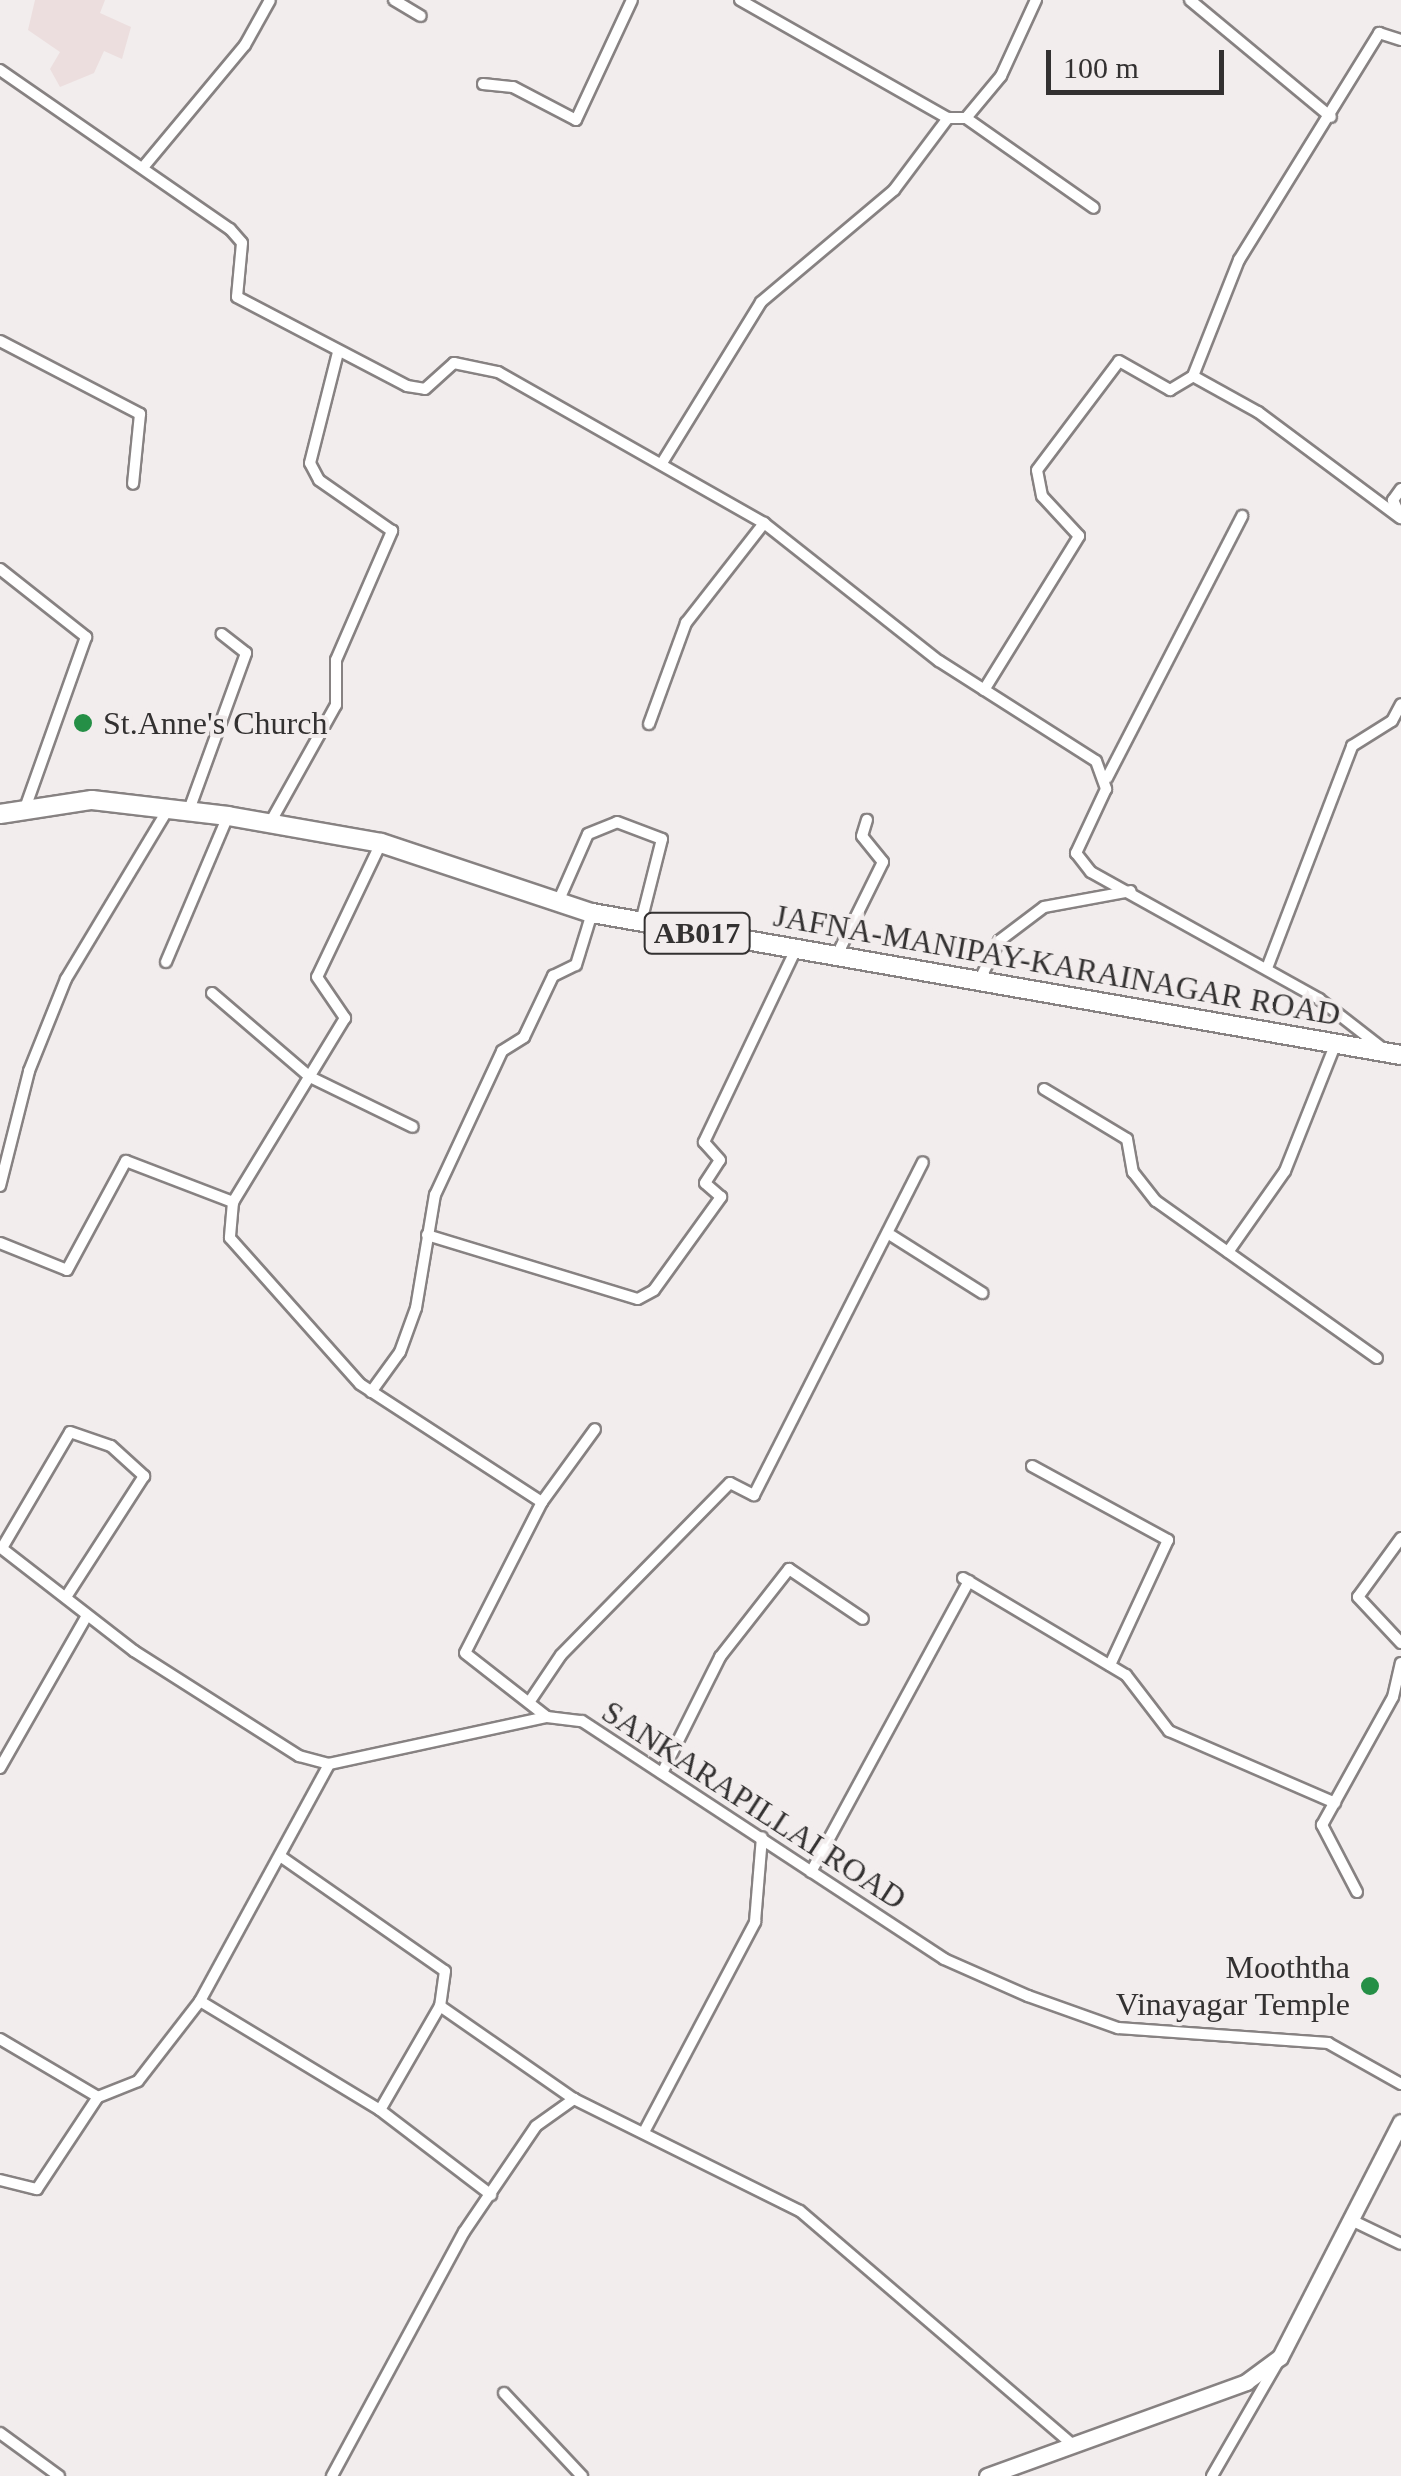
<!DOCTYPE html>
<html>
<head>
<meta charset="utf-8">
<style>
  body { margin:0 }
  #map { position:relative; width:1401px; height:2476px; overflow:hidden; background:#f2eded; font-family:Georgia,serif }
  div>[style] { position:absolute }
  .built>* { inset:0; background:#ecdede }
  .roads { filter:drop-shadow(2px 0 #878282) drop-shadow(-2px 0 #878282) drop-shadow(0 2px #878282) drop-shadow(0 -2px #878282) }
  .street>* { height:10px; margin:-5px; padding:0 5px; transform-origin:5px; border-radius:5px; background:#fff }
  .secondary>* { height:15px; margin:-7.5px; padding:0 7.5px; transform-origin:7.5px; border-radius:7.5px; background:#fff }
  .primary>* { height:18px; margin:-9px; padding:0 9px; transform-origin:9px; border-radius:9px; background:#fff }
  .dots>* { width:28px; height:28px; translate:-50% -50%; box-sizing:border-box; border:5px solid #f2eded; border-radius:50% }
  span { translate:-50% -50%; white-space:nowrap; text-align:center; line-height:1.15; -webkit-text-stroke:8px #f2eded; paint-order:stroke }
  .shield-label span { padding:2px 8px; background:#f2eded; border:2px solid; border-radius:8px; -webkit-text-stroke-width:0 }
  .shield-label { font-size:30px; color:#333131; font-weight:700 }
  .poi-label { font-size:32px; color:#333131 }
  .left { translate:0 -50%; text-align:left }
  .right { translate:-100% -50%; text-align:right }
  .street-label { font-size:32px; color:#333131 }
  .scale { position:absolute; left:1046px; top:50px; width:178px; height:45px; box-sizing:border-box; border:5px solid #333131; border-top:0; padding-left:12px; font-size:30px; line-height:35px; white-space:nowrap; color:#333131; -webkit-text-stroke:8px #f2eded; paint-order:stroke }
</style>
</head>
<body>
<div id="map">
  <div class="built">
    <div style="clip-path:polygon(35px 0,105px 0,100px 13px,131px 27px,122px 59px,104px 51px,94px 73px,60px 87px,50px 69px,60px 52px,28px 30px)"></div>
  </div>
  <div class="roads">
    <div class="street">
      <div style="left:394px;top:0;width:31px;rotate:31deg"></div>
      <div style="left:740px;top:0;width:239px;rotate:29.6deg"></div>
      <div style="left:948px;top:118px;width:18px"></div>
      <div style="left:966px;top:118px;width:156px;rotate:35.1deg"></div>
      <div style="left:1190px;top:0;width:183px;rotate:39.7deg"></div>
      <div style="left:0;top:70px;width:280px;rotate:34.7deg"></div>
      <div style="left:230px;top:229px;width:18px;rotate:49deg"></div>
      <div style="left:242px;top:243px;width:54px;rotate:95.3deg"></div>
      <div style="left:237px;top:297px;width:192px;rotate:27.6deg"></div>
      <div style="left:407px;top:386px;width:18px;rotate:9deg"></div>
      <div style="left:425px;top:389px;width:39px;rotate:-42deg"></div>
      <div style="left:454px;top:363px;width:45px;rotate:11.6deg"></div>
      <div style="left:498px;top:372px;width:306px;rotate:29.6deg"></div>
      <div style="left:764px;top:523px;width:223px;rotate:38.3deg"></div>
      <div style="left:939px;top:661px;width:186px;rotate:32.5deg"></div>
      <div style="left:1096px;top:761px;width:30px;rotate:70deg"></div>
      <div style="left:1106px;top:789px;width:71px;rotate:115.1deg"></div>
      <div style="left:1076px;top:853px;width:24px;rotate:52deg"></div>
      <div style="left:1091px;top:872px;width:261px;rotate:29.1deg"></div>
      <div style="left:1319px;top:999px;width:80px;rotate:37.9deg"></div>
      <div style="left:483px;top:84px;width:30px;rotate:6deg"></div>
      <div style="left:513px;top:87px;width:71px;rotate:27.6deg"></div>
      <div style="left:576px;top:120px;width:132px;rotate:-65deg"></div>
      <div style="left:966px;top:118px;width:55px;rotate:-50.2deg"></div>
      <div style="left:1001px;top:76px;width:84px;rotate:-65.3deg"></div>
      <div style="left:145px;top:165px;width:156px;rotate:-50.2deg"></div>
      <div style="left:245px;top:45px;width:51px;rotate:-60.9deg"></div>
      <div style="left:0;top:341px;width:158px;rotate:27.5deg"></div>
      <div style="left:140px;top:414px;width:70px;rotate:95.7deg"></div>
      <div style="left:1193px;top:376px;width:74px;rotate:29deg"></div>
      <div style="left:1258px;top:412px;width:177px;rotate:36.7deg"></div>
      <div style="left:662px;top:463px;width:189px;rotate:-58.4deg"></div>
      <div style="left:761px;top:302px;width:174px;rotate:-40.1deg"></div>
      <div style="left:894px;top:190px;width:90px;rotate:-53.1deg"></div>
      <div style="left:1401px;top:489px;width:14px;rotate:126deg"></div>
      <div style="left:1393px;top:500px;width:20px;rotate:66deg"></div>
      <div style="left:0;top:569px;width:110px;rotate:38.3deg"></div>
      <div style="left:86px;top:637px;width:185px;rotate:109.6deg"></div>
      <div style="left:984px;top:690px;width:181px;rotate:-58.3deg"></div>
      <div style="left:1079px;top:536px;width:54px;rotate:-132.8deg"></div>
      <div style="left:1042px;top:496px;width:26px;rotate:-101deg"></div>
      <div style="left:1037px;top:470px;width:136px;rotate:-53deg"></div>
      <div style="left:1119px;top:361px;width:59px;rotate:29.6deg"></div>
      <div style="left:1170px;top:390px;width:27px;rotate:-31deg"></div>
      <div style="left:1193px;top:376px;width:125px;rotate:-68.4deg"></div>
      <div style="left:1239px;top:260px;width:267px;rotate:-58.3deg"></div>
      <div style="left:1379px;top:33px;width:23px;rotate:18deg"></div>
      <div style="left:649px;top:724px;width:108px;rotate:-69.9deg"></div>
      <div style="left:686px;top:623px;width:127px;rotate:-52deg"></div>
      <div style="left:1107px;top:778px;width:295px;rotate:-62.7deg"></div>
      <div style="left:189px;top:810px;width:167px;rotate:-70deg"></div>
      <div style="left:246px;top:653px;width:31px;rotate:-142deg"></div>
      <div style="left:270px;top:823px;width:135px;rotate:-60.8deg"></div>
      <div style="left:336px;top:705px;width:45px;rotate:-90deg"></div>
      <div style="left:336px;top:660px;width:141px;rotate:-66.5deg"></div>
      <div style="left:392px;top:531px;width:89px;rotate:-145.1deg"></div>
      <div style="left:319px;top:480px;width:19px;rotate:-118deg"></div>
      <div style="left:310px;top:463px;width:114px;rotate:-75.8deg"></div>
      <div style="left:381px;top:843px;width:148px;rotate:115.5deg"></div>
      <div style="left:317px;top:977px;width:50px;rotate:55.7deg"></div>
      <div style="left:345px;top:1018px;width:215px;rotate:121.3deg"></div>
      <div style="left:233px;top:1202px;width:36px;rotate:95deg"></div>
      <div style="left:230px;top:1238px;width:195px;rotate:48.3deg"></div>
      <div style="left:360px;top:1384px;width:217px;rotate:33deg"></div>
      <div style="left:542px;top:1502px;width:169px;rotate:117deg"></div>
      <div style="left:465px;top:1653px;width:104px;rotate:38deg"></div>
      <div style="left:558px;top:902px;width:74px;rotate:-66.2deg"></div>
      <div style="left:588px;top:834px;width:31px;rotate:-22deg"></div>
      <div style="left:617px;top:822px;width:48px;rotate:20.7deg"></div>
      <div style="left:662px;top:839px;width:86px;rotate:104.2deg"></div>
      <div style="left:836px;top:957px;width:106px;rotate:-63.7deg"></div>
      <div style="left:883px;top:862px;width:33px;rotate:-129deg"></div>
      <div style="left:862px;top:836px;width:17px;rotate:-73deg"></div>
      <div style="left:166px;top:962px;width:159px;rotate:-67deg"></div>
      <div style="left:1267px;top:968px;width:238px;rotate:-69deg"></div>
      <div style="left:1352px;top:746px;width:47px;rotate:-32deg"></div>
      <div style="left:1392px;top:721px;width:19px;rotate:-62deg"></div>
      <div style="left:978px;top:983px;width:47px;rotate:-63.4deg"></div>
      <div style="left:999px;top:941px;width:56px;rotate:-37.1deg"></div>
      <div style="left:1044px;top:907px;width:88px;rotate:-10.4deg"></div>
      <div style="left:212px;top:993px;width:129px;rotate:40.6deg"></div>
      <div style="left:310px;top:1077px;width:114px;rotate:25.9deg"></div>
      <div style="left:1044px;top:1089px;width:97px;rotate:31.1deg"></div>
      <div style="left:1127px;top:1139px;width:34px;rotate:80deg"></div>
      <div style="left:1133px;top:1172px;width:37px;rotate:52deg"></div>
      <div style="left:1156px;top:1201px;width:271px;rotate:35.4deg"></div>
      <div style="left:0;top:1186px;width:119px;rotate:-75.8deg"></div>
      <div style="left:29px;top:1071px;width:99px;rotate:-68.1deg"></div>
      <div style="left:66px;top:979px;width:198px;rotate:-59deg"></div>
      <div style="left:427px;top:1235px;width:220px;rotate:16.9deg"></div>
      <div style="left:638px;top:1299px;width:18px;rotate:-29deg"></div>
      <div style="left:654px;top:1290px;width:115px;rotate:-54.2deg"></div>
      <div style="left:721px;top:1197px;width:21px;rotate:-139deg"></div>
      <div style="left:705px;top:1183px;width:27px;rotate:-57deg"></div>
      <div style="left:720px;top:1160px;width:24px;rotate:-132deg"></div>
      <div style="left:704px;top:1142px;width:212px;rotate:-64.5deg"></div>
      <div style="left:892px;top:1236px;width:107px;rotate:32.3deg"></div>
      <div style="left:0;top:1243px;width:72px;rotate:21.9deg"></div>
      <div style="left:67px;top:1270px;width:124px;rotate:-61.6deg"></div>
      <div style="left:126px;top:1161px;width:115px;rotate:21deg"></div>
      <div style="left:1228px;top:1252px;width:99px;rotate:-54.9deg"></div>
      <div style="left:1285px;top:1171px;width:138px;rotate:-68.3deg"></div>
      <div style="left:371px;top:1392px;width:49px;rotate:-54.1deg"></div>
      <div style="left:400px;top:1352px;width:47px;rotate:-70deg"></div>
      <div style="left:416px;top:1308px;width:115px;rotate:-80.5deg"></div>
      <div style="left:435px;top:1195px;width:159px;rotate:-65deg"></div>
      <div style="left:502px;top:1051px;width:26px;rotate:-32deg"></div>
      <div style="left:524px;top:1037px;width:68px;rotate:-64.6deg"></div>
      <div style="left:553px;top:976px;width:25px;rotate:-26deg"></div>
      <div style="left:576px;top:965px;width:54px;rotate:-72.9deg"></div>
      <div style="left:1032px;top:1466px;width:155px;rotate:28.6deg"></div>
      <div style="left:1168px;top:1540px;width:138px;rotate:114.9deg"></div>
      <div style="left:542px;top:1502px;width:90px;rotate:-54deg"></div>
      <div style="left:1401px;top:1538px;width:73px;rotate:126.1deg"></div>
      <div style="left:1358px;top:1597px;width:63px;rotate:46.9deg"></div>
      <div style="left:0;top:1547px;width:170px;rotate:37.8deg"></div>
      <div style="left:134px;top:1651px;width:196px;rotate:32.5deg"></div>
      <div style="left:299px;top:1756px;width:31px;rotate:15deg"></div>
      <div style="left:329px;top:1764px;width:223px;rotate:-12.2deg"></div>
      <div style="left:547px;top:1717px;width:35px;rotate:7deg"></div>
      <div style="left:582px;top:1721px;width:433px;rotate:33.3deg"></div>
      <div style="left:944px;top:1959px;width:92px;rotate:23.8deg"></div>
      <div style="left:1028px;top:1996px;width:96px;rotate:19.6deg"></div>
      <div style="left:1118px;top:2028px;width:211px;rotate:4.1deg"></div>
      <div style="left:1328px;top:2043px;width:84px;rotate:29.3deg"></div>
      <div style="left:2px;top:1548px;width:134px;rotate:-59.6deg"></div>
      <div style="left:70px;top:1432px;width:43px;rotate:18.9deg"></div>
      <div style="left:111px;top:1446px;width:45px;rotate:42.3deg"></div>
      <div style="left:144px;top:1476px;width:144px;rotate:122.8deg"></div>
      <div style="left:963px;top:1578px;width:190px;rotate:30.8deg"></div>
      <div style="left:1126px;top:1675px;width:71px;rotate:52.5deg"></div>
      <div style="left:1169px;top:1731px;width:181px;rotate:23.4deg"></div>
      <div style="left:530px;top:1701px;width:55px;rotate:-56deg"></div>
      <div style="left:561px;top:1655px;width:241px;rotate:-45.5deg"></div>
      <div style="left:730px;top:1483px;width:27px;rotate:27deg"></div>
      <div style="left:754px;top:1495px;width:373px;rotate:-63.1deg"></div>
      <div style="left:0;top:1768px;width:174px;rotate:-60.3deg"></div>
      <div style="left:662px;top:1773px;width:130px;rotate:-63.4deg"></div>
      <div style="left:720px;top:1657px;width:112px;rotate:-51.9deg"></div>
      <div style="left:789px;top:1569px;width:89px;rotate:34deg"></div>
      <div style="left:280px;top:1856px;width:201px;rotate:34.9deg"></div>
      <div style="left:445px;top:1971px;width:35px;rotate:98deg"></div>
      <div style="left:440px;top:2006px;width:120px;rotate:120deg"></div>
      <div style="left:811px;top:1872px;width:331px;rotate:-61.5deg"></div>
      <div style="left:1357px;top:1892px;width:76px;rotate:-117.6deg"></div>
      <div style="left:1322px;top:1825px;width:146px;rotate:-61deg"></div>
      <div style="left:1393px;top:1697px;width:35px;rotate:-77deg"></div>
      <div style="left:200px;top:2001px;width:210px;rotate:31.2deg"></div>
      <div style="left:380px;top:2110px;width:140px;rotate:37.4deg"></div>
      <div style="left:440px;top:2006px;width:163px;rotate:34.8deg"></div>
      <div style="left:0;top:2039px;width:114px;rotate:30.6deg"></div>
      <div style="left:644px;top:2132px;width:238px;rotate:-62.1deg"></div>
      <div style="left:755px;top:1922px;width:85px;rotate:-85.3deg"></div>
      <div style="left:0;top:2180px;width:38px;rotate:14deg"></div>
      <div style="left:37px;top:2189px;width:110px;rotate:-56.5deg"></div>
      <div style="left:98px;top:2097px;width:43px;rotate:-21.8deg"></div>
      <div style="left:138px;top:2081px;width:101px;rotate:-52.2deg"></div>
      <div style="left:200px;top:2001px;width:270px;rotate:-61.4deg"></div>
      <div style="left:1351px;top:2220px;width:55px;rotate:25.6deg"></div>
      <div style="left:504px;top:2393px;width:114px;rotate:46.8deg"></div>
      <div style="left:0;top:2433px;width:73px;rotate:36.1deg"></div>
      <div style="left:332px;top:2476px;width:277px;rotate:-61.6deg"></div>
      <div style="left:464px;top:2232px;width:128px;rotate:-55.8deg"></div>
      <div style="left:536px;top:2126px;width:47px;rotate:-35.4deg"></div>
      <div style="left:574px;top:2099px;width:252px;rotate:26.4deg"></div>
      <div style="left:800px;top:2211px;width:360px;rotate:40.6deg"></div>
      <div style="left:1212px;top:2476px;width:136px;rotate:-60deg"></div>
    </div>
    <div class="secondary">
      <div style="left:987px;top:2476px;width:276px;rotate:-19.9deg"></div>
      <div style="left:1246px;top:2382px;width:42px;rotate:-36.3deg"></div>
      <div style="left:1280px;top:2357px;width:264px;rotate:-62.8deg"></div>
    </div>
    <div class="primary">
      <div style="left:0;top:814px;width:93px;rotate:-8.7deg"></div>
      <div style="left:92px;top:800px;width:137px;rotate:6.7deg"></div>
      <div style="left:228px;top:816px;width:155px;rotate:10deg"></div>
      <div style="left:381px;top:843px;width:222px;rotate:18.4deg"></div>
      <div style="left:592px;top:913px;width:821px;rotate:9.96deg"></div>
    </div>
  </div>
  <div class="dots">
    <div style="left:83px;top:723px;background:#258f46"></div>
    <div style="left:1370px;top:1986px;background:#258f46"></div>
  </div>
  <div class="shield-label">
    <span style="left:697px;top:933px">AB017</span>
  </div>
  <div class="poi-label">
    <span class="left" style="left:103px;top:723px">St.Anne's Church</span>
    <span class="right" style="left:1350px;top:1986px">Mooththa<br>Vinayagar Temple</span>
  </div>
  <div class="street-label">
    <span style="left:1057px;top:965px;rotate:10deg">JAFNA-MANIPAY-KARAINAGAR ROAD</span>
    <span style="left:754px;top:1805px;rotate:33deg">SANKARAPILLAI ROAD</span>
  </div>
  <div class="scale">100 m</div>
</div>
</body>
</html>
